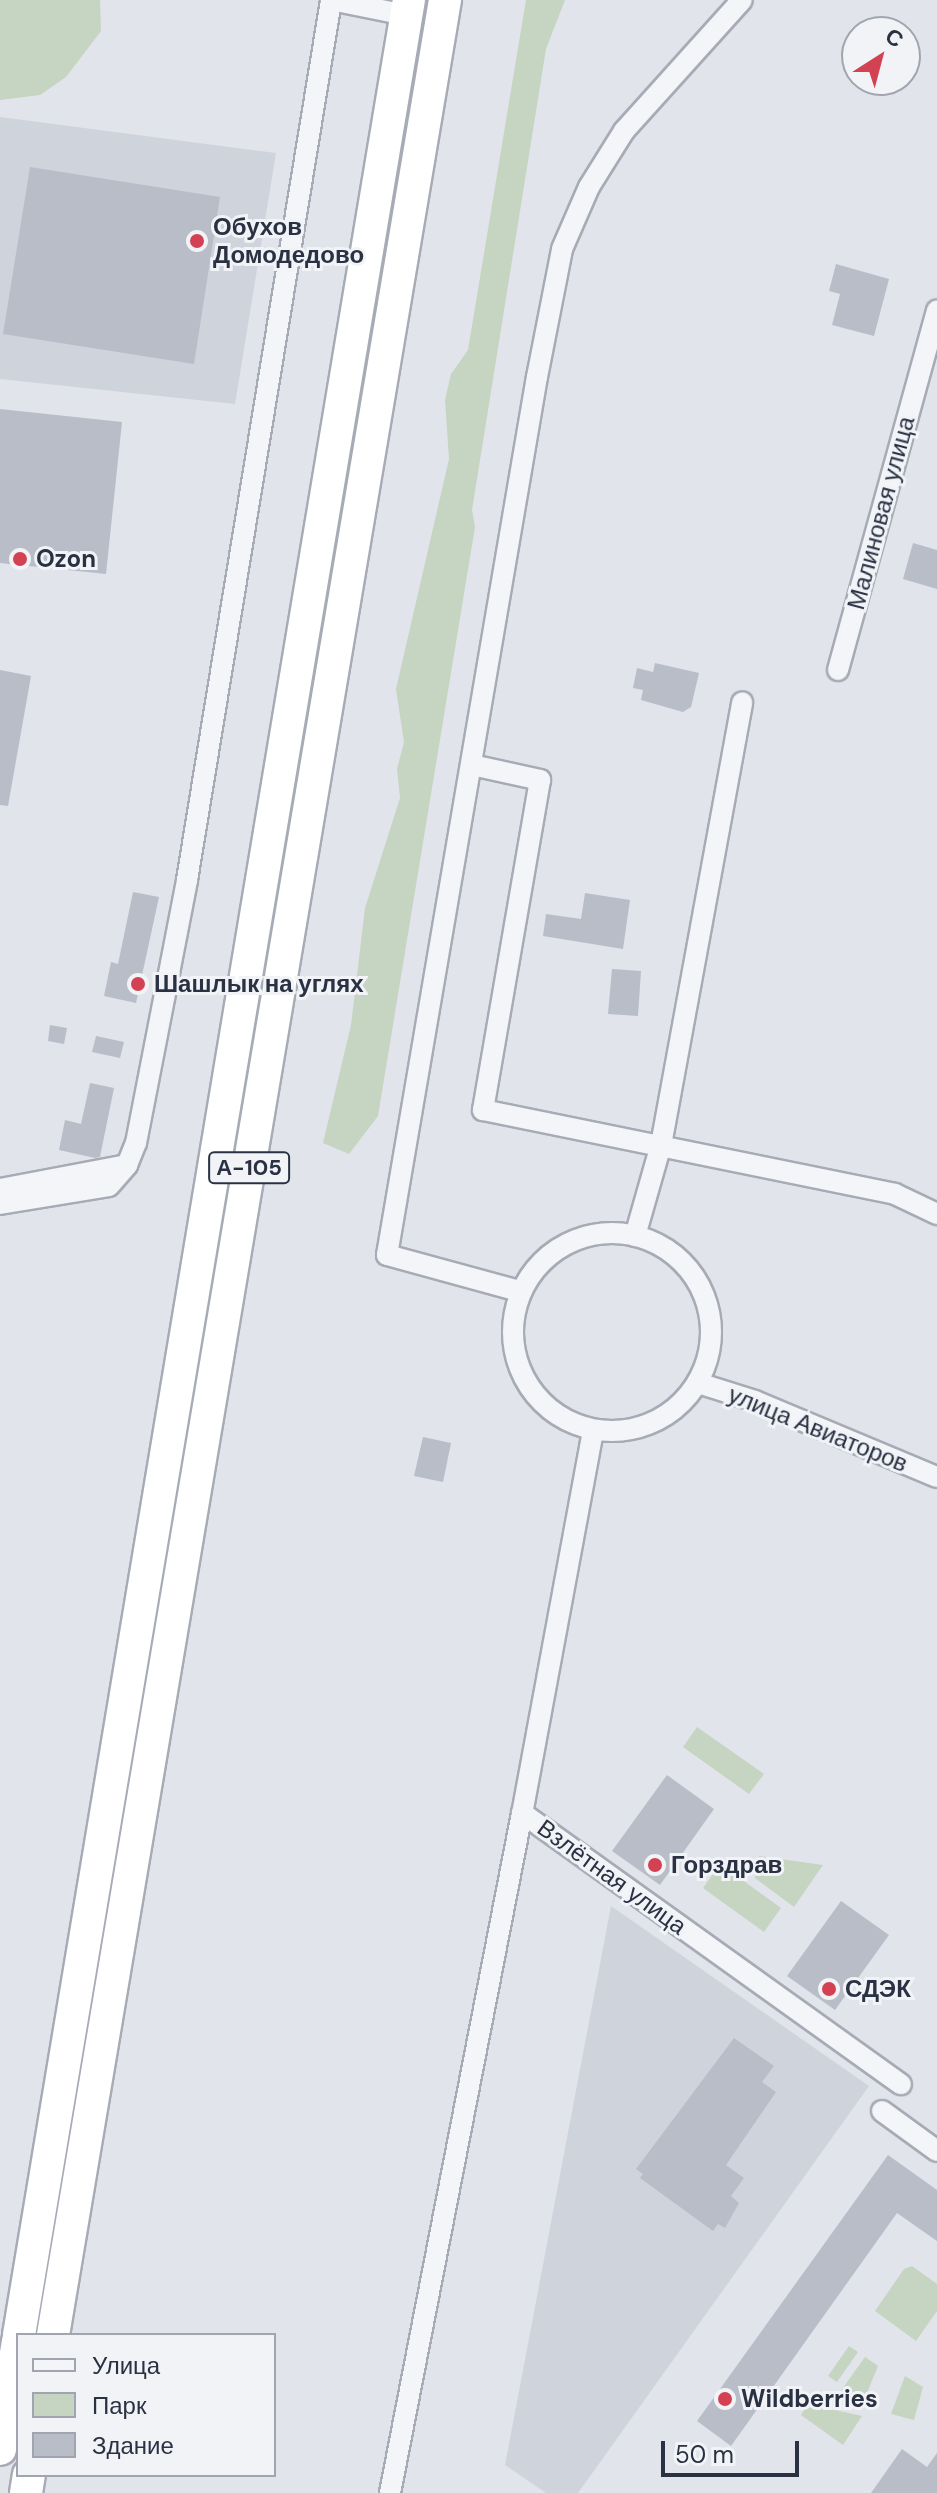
<!DOCTYPE html>
<html>
<head>
<meta charset="utf-8">
<style>
  body { margin:0 }
  #map { position:relative; width:937px; height:2493px; overflow:hidden; background:#e1e4ea; font-family:"DM Sans",sans-serif }
  div>[style] { position:absolute }
  .built>* { inset:0; background:#cfd3dc }
  .green>* { inset:0; background:#c6d4c2 }
  .building>* { inset:0; background:#b8bdc8 }
  .roads { filter:drop-shadow(2px 0 #a6abb5) drop-shadow(-2px 0 #a6abb5) drop-shadow(0 2px #a6abb5) drop-shadow(0 -2px #a6abb5) }
  .minor>* { height:20px; margin:-10px; padding:0 10px; transform-origin:10px; border-radius:10px; background:#f4f5f8 }
  .minor>.ring { margin:-10px; padding:0; box-sizing:content-box; background:none; border:20px solid #f4f5f8; border-radius:50% }
  .trunk>* { height:32px; margin:-16px; padding:0 16px; transform-origin:16px; border-radius:16px; background:#fff }
  .dots>* { width:22px; height:22px; translate:-50% -50%; box-sizing:border-box; border:4px solid #f1f3f7; border-radius:50% }
  span { translate:-50% -50%; white-space:nowrap; text-align:center; line-height:1.15; -webkit-text-stroke:6px #f1f3f7; paint-order:stroke }
  .shield-label span { padding:2px 6px; background:#f1f3f7; border:2px solid; border-radius:6px; -webkit-text-stroke-width:0 }
  .shield-label { font-size:22px; color:#293143; font-weight:700 }
  .poi-label { font-size:24px; color:#293143; font-weight:700 }
  .left { translate:0 -50%; text-align:left }
  .street-label { font-size:24px; color:#293143 }
  .legend { position:absolute; left:16px; top:2333px; width:260px; height:144px; box-sizing:border-box; background:#f1f3f7; border:2px solid #a1a5af; margin:0; padding:10px 14px; list-style:none; font-size:24px; color:#293143 }
  .legend li { display:flex; align-items:center; gap:16px; height:40px }
  .legend b { width:40px; border:2px solid #a1a5af }
  .north { position:absolute; left:841px; top:16px; width:80px; height:80px; box-sizing:border-box; background:#f1f3f7; border:2px solid #a1a5af; border-radius:50%; rotate:36deg; font-size:22px; font-weight:700; line-height:32px; text-align:center; color:#293143 }
  .north::after { content:''; display:block; margin:auto; width:28px; height:36px; background:#d34252; clip-path:polygon(50% 0,100% 100%,50% 72%,0 100%) }
  .scale { position:absolute; left:661px; top:2441px; width:138px; height:36px; box-sizing:border-box; border:4px solid #293143; border-top:0; padding-left:10px; font-size:24px; line-height:28px; white-space:nowrap; color:#293143; -webkit-text-stroke:6px #f1f3f7; paint-order:stroke }
</style>
</head>
<body>
<div id="map">
  <div class="built">
    <div style="clip-path:polygon(0 117px,276px 153px,235px 404px,0 379px)"></div>
    <div style="clip-path:polygon(611px 1906px,869px 2086px,578px 2493px,546px 2493px,505px 2465px)"></div>
  </div>
  <div class="green">
    <div style="clip-path:polygon(0 0,100px 0,101px 31px,66px 77px,40px 95px,0 100px)"></div>
    <div style="clip-path:polygon(526px 0,565px 0,546px 49px,472px 510px,475px 527px,378px 1116px,349px 1154px,323px 1143px,351px 1025px,365px 908px,400px 798px,397px 769px,404px 742px,396px 689px,449px 459px,445px 400px,451px 374px,468px 350px)"></div>
    <div style="clip-path:polygon(697px 1727px,764px 1774px,749px 1794px,683px 1747px)"></div>
    <div style="clip-path:polygon(759px 1856px,823px 1865px,794px 1907px,755px 1878px)"></div>
    <div style="clip-path:polygon(720px 1864px,781px 1908px,764px 1932px,703px 1888px)"></div>
    <div style="clip-path:polygon(912px 2266px,937px 2284px,937px 2311px,916px 2341px,875px 2311px,904px 2269px)"></div>
    <div style="clip-path:polygon(849px 2346px,858px 2352px,837px 2382px,828px 2376px)"></div>
    <div style="clip-path:polygon(865px 2357px,878px 2366px,862px 2405px,835px 2399px)"></div>
    <div style="clip-path:polygon(905px 2376px,923px 2387px,914px 2420px,891px 2414px)"></div>
    <div style="clip-path:polygon(808px 2404px,862px 2416px,843px 2445px,801px 2415px)"></div>
  </div>
  <div class="building">
    <div style="clip-path:polygon(30px 167px,220px 197px,194px 364px,3px 334px)"></div>
    <div style="clip-path:polygon(836px 264px,889px 279px,874px 336px,832px 325px,840px 294px,829px 291px)"></div>
    <div style="clip-path:polygon(0 409px,122px 422px,106px 574px,0 563px)"></div>
    <div style="clip-path:polygon(913px 543px,937px 550px,937px 589px,903px 579px)"></div>
    <div style="clip-path:polygon(655px 663px,699px 673px,691px 707px,683px 712px,641px 700px,643px 690px,633px 688px,637px 668px,653px 672px)"></div>
    <div style="clip-path:polygon(0 670px,31px 676px,8px 806px,0 805px)"></div>
    <div style="clip-path:polygon(133px 892px,159px 897px,136px 1003px,104px 996px,111px 962px,118px 964px)"></div>
    <div style="clip-path:polygon(585px 893px,630px 900px,623px 949px,543px 936px,546px 914px,581px 919px)"></div>
    <div style="clip-path:polygon(612px 969px,641px 971px,638px 1016px,608px 1014px)"></div>
    <div style="clip-path:polygon(50px 1025px,67px 1028px,64px 1044px,48px 1041px)"></div>
    <div style="clip-path:polygon(96px 1036px,124px 1042px,120px 1058px,92px 1052px)"></div>
    <div style="clip-path:polygon(90px 1083px,114px 1088px,100px 1157px,95px 1158px,59px 1150px,65px 1120px,81px 1124px)"></div>
    <div style="clip-path:polygon(423px 1437px,451px 1443px,443px 1482px,414px 1476px)"></div>
    <div style="clip-path:polygon(667px 1775px,714px 1809px,660px 1885px,612px 1851px)"></div>
    <div style="clip-path:polygon(841px 1901px,889px 1935px,835px 2010px,787px 1976px)"></div>
    <div style="clip-path:polygon(734px 2038px,774px 2066px,762px 2082px,776px 2092px,726px 2165px,744px 2178px,731px 2196px,739px 2203px,725px 2228px,718px 2224px,713px 2231px,640px 2178px,643px 2174px,636px 2169px)"></div>
    <div style="clip-path:polygon(888px 2155px,937px 2190px,937px 2241px,897px 2213px,731px 2446px,697px 2421px)"></div>
    <div style="clip-path:polygon(902px 2449px,927px 2467px,937px 2453px,937px 2493px,871px 2493px)"></div>
  </div>
  <div class="roads">
    <div class="minor">
      <div style="left:331px;top:0;width:76px;rotate:11.3deg"></div>
      <div style="left:838px;top:670px;width:373px;rotate:-74.6deg"></div>
      <div style="left:472px;top:765px;width:70px;rotate:12.4deg"></div>
      <div style="left:540px;top:780px;width:335px;rotate:99.8deg"></div>
      <div style="left:483px;top:1110px;width:420px;rotate:11.5deg"></div>
      <div style="left:895px;top:1194px;width:47px;rotate:25.5deg"></div>
      <div style="left:0;top:1189px;width:129px;rotate:-10.7deg"></div>
      <div style="left:0;top:1204px;width:110px;rotate:-9.4deg"></div>
      <div style="left:109px;top:1186px;width:28px;rotate:-49deg"></div>
      <div style="left:127px;top:1165px;width:24px;rotate:-68deg"></div>
      <div style="left:136px;top:1143px;width:268px;rotate:-79deg"></div>
      <div style="left:187px;top:880px;width:891px;rotate:-80.7deg"></div>
      <div class="ring" style="left:513px;top:1233px;width:178px;height:178px"></div>
      <div style="left:635px;top:1236px;width:95px;rotate:-74.1deg"></div>
      <div style="left:661px;top:1145px;width:450px;rotate:-79.6deg"></div>
      <div style="left:519px;top:1291px;width:137px;rotate:-164.7deg"></div>
      <div style="left:387px;top:1255px;width:891px;rotate:-80.31deg"></div>
      <div style="left:537px;top:377px;width:130px;rotate:-78.9deg"></div>
      <div style="left:562px;top:249px;width:68px;rotate:-66.5deg"></div>
      <div style="left:589px;top:187px;width:66px;rotate:-58deg"></div>
      <div style="left:624px;top:131px;width:176px;rotate:-48deg"></div>
      <div style="left:698px;top:1383px;width:60px;rotate:17.5deg"></div>
      <div style="left:755px;top:1401px;width:197px;rotate:22.7deg"></div>
      <div style="left:593px;top:1431px;width:389px;rotate:100.5deg"></div>
      <div style="left:522px;top:1813px;width:466px;rotate:35.6deg"></div>
      <div style="left:882px;top:2111px;width:68px;rotate:36deg"></div>
      <div style="left:390px;top:2493px;width:693px;rotate:-79.01deg"></div>
    </div>
    <div class="trunk">
      <div style="left:19px;top:2335px;width:2367px;rotate:-80.52deg"></div>
      <div style="left:53px;top:2335px;width:2368px;rotate:-80.47deg"></div>
      <div style="left:0;top:2449px;width:109px;rotate:-80.5deg"></div>
      <div style="left:26px;top:2493px;width:18px;rotate:-81deg"></div>
    </div>
  </div>
  <div class="dots">
    <div style="left:197px;top:241px;background:#d34252"></div>
    <div style="left:20px;top:559px;background:#d34252"></div>
    <div style="left:138px;top:984px;background:#d34252"></div>
    <div style="left:655px;top:1865px;background:#d34252"></div>
    <div style="left:829px;top:1989px;background:#d34252"></div>
    <div style="left:725px;top:2399px;background:#d34252"></div>
  </div>
  <div class="shield-label">
    <span style="left:249px;top:1168px">А-105</span>
  </div>
  <div class="poi-label">
    <span class="left" style="left:213px;top:241px">Обухов<br>Домодедово</span>
    <span class="left" style="left:36px;top:559px">Ozon</span>
    <span class="left" style="left:154px;top:984px">Шашлык на углях</span>
    <span class="left" style="left:671px;top:1865px">Горздрав</span>
    <span class="left" style="left:845px;top:1989px">СДЭК</span>
    <span class="left" style="left:741px;top:2399px">Wildberries</span>
  </div>
  <div class="street-label">
    <span style="left:881px;top:513px;rotate:-75deg">Малиновая улица</span>
    <span style="left:818px;top:1429px;rotate:22deg">улица Авиаторов</span>
    <span style="left:612px;top:1877px;rotate:36deg">Взлётная улица</span>
  </div>
  <ul class="legend">
  <li><b style="height:10px;background:#f4f5f8"></b>Улица</li>
  <li><b style="height:22px;background:#c6d4c2"></b>Парк</li>
  <li><b style="height:22px;background:#b8bdc8"></b>Здание</li>
  </ul>
  <div class="north">С</div>
  <div class="scale">50 m</div>
</div>
</body>
</html>
